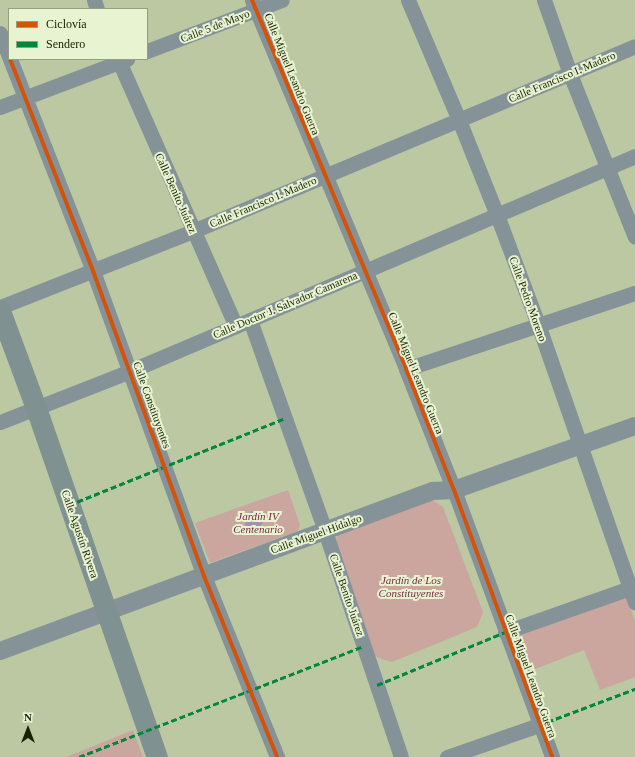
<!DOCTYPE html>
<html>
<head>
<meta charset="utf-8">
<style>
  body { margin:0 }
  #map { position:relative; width:635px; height:757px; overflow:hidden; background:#bbc8a2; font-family:Georgia,serif }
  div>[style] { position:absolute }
  .green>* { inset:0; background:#caa69f }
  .water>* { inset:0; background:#a091b3 }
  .minor>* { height:15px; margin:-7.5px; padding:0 7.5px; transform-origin:7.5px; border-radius:7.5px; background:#859399 }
  .tertiary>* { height:18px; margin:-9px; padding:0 9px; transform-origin:9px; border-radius:9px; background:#859399 }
  .secondary>* { height:21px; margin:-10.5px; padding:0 10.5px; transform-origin:10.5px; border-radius:10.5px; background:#7f9191 }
  .quiet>* { height:3px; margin-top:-1.5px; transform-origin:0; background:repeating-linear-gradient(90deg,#00873e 0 6px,transparent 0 9px) }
  .cycleway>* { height:4px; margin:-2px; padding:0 2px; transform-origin:2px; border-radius:2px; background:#d3530b }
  span { translate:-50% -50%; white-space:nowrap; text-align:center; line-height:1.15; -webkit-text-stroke:4px #e8f4d1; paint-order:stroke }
  .street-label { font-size:11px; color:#182004 }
  .park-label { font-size:11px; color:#7a1e3f; font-style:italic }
  .legend { position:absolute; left:8px; top:8px; width:140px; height:52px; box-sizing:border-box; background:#e8f4d1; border:1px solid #959f7f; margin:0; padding:5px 7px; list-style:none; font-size:12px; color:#182004 }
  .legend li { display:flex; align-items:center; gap:8px; height:20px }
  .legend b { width:20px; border:1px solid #959f7f }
  .north { position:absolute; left:8px; top:709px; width:40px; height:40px; -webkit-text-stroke:3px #e8f4d1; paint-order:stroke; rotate:0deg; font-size:11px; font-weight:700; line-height:16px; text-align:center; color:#182004 }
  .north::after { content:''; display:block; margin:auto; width:14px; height:18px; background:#182004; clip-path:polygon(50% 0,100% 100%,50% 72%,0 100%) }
</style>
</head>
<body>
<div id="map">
  <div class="green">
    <div style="clip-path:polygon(288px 490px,300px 525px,298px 531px,210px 563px,195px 523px)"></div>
    <div style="clip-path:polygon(431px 499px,443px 507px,483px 612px,477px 627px,392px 662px,372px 656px,335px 549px,337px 535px)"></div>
    <div style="clip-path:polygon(627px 597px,635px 621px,635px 677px,600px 690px,584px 650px,525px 673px,512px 637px)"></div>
    <div style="clip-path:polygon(133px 730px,143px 757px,66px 757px,106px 741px)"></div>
  </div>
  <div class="water">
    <div style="clip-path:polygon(251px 511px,265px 517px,258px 531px,245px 525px)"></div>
  </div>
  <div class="minor">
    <div style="left:94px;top:0;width:9px;rotate:72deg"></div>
    <div style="left:252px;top:0;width:400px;rotate:67.3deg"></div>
    <div style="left:406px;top:369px;width:130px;rotate:68.4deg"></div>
    <div style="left:454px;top:490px;width:284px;rotate:69.8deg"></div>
    <div style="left:408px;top:0;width:130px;rotate:67deg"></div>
    <div style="left:459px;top:120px;width:102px;rotate:68.2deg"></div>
    <div style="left:497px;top:215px;width:116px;rotate:69.4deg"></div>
    <div style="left:538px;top:324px;width:295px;rotate:70.8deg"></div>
    <div style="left:544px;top:0;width:78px;rotate:70.6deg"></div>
    <div style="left:570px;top:74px;width:175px;rotate:68.3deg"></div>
    <div style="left:0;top:33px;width:25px;rotate:69deg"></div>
    <div style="left:147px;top:51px;width:144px;rotate:-20.7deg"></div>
    <div style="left:10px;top:59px;width:228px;rotate:68.6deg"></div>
    <div style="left:93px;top:271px;width:325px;rotate:70deg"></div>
    <div style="left:204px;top:576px;width:195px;rotate:68deg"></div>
    <div style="left:118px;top:59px;width:292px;rotate:66.2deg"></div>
    <div style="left:0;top:107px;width:136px;rotate:-20.7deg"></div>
    <div style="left:0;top:307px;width:207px;rotate:-21.5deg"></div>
    <div style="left:193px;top:231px;width:479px;rotate:-22.7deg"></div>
    <div style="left:250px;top:320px;width:224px;rotate:70.4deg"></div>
    <div style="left:325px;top:531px;width:238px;rotate:71.4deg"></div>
    <div style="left:406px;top:369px;width:241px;rotate:-18.4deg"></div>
    <div style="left:0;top:422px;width:140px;rotate:-21.4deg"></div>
    <div style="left:130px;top:371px;width:549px;rotate:-23.06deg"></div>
    <div style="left:505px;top:632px;width:133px;rotate:-19.4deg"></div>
    <div style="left:447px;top:757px;width:97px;rotate:-19.2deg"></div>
  </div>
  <div class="tertiary">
    <div style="left:0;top:651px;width:462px;rotate:-20.3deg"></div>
    <div style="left:433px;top:491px;width:21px;rotate:-3deg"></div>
    <div style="left:454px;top:490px;width:192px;rotate:-19.5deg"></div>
  </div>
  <div class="secondary">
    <div style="left:0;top:311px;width:103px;rotate:69.6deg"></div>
    <div style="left:36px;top:408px;width:369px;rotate:70.9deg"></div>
  </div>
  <div class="quiet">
    <div style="left:69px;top:505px;width:233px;rotate:-21.9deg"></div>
    <div style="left:377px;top:685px;width:139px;rotate:-22.5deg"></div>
    <div style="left:539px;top:725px;width:103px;rotate:-20.6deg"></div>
    <div style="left:79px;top:757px;width:306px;rotate:-21.3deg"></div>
  </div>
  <div class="cycleway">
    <div style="left:252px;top:0;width:400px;rotate:67.3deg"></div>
    <div style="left:406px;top:369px;width:130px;rotate:68.4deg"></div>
    <div style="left:454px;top:490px;width:284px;rotate:69.8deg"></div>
    <div style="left:10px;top:59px;width:228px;rotate:68.6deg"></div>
    <div style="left:93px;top:271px;width:325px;rotate:70deg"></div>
    <div style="left:204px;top:576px;width:195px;rotate:68deg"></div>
  </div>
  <div class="street-label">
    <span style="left:215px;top:26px;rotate:-21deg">Calle 5 de Mayo</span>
    <span style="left:292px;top:74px;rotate:68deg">Calle Miguel Leandro Guerra</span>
    <span style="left:562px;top:77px;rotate:-23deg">Calle Francisco I. Madero</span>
    <span style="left:176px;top:193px;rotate:66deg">Calle Benito Juárez</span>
    <span style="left:263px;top:202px;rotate:-23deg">Calle Francisco I. Madero</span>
    <span style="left:528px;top:299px;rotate:70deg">Calle Pedro Moreno</span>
    <span style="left:285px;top:305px;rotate:-23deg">Calle Doctor J. Salvador Camarena</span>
    <span style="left:416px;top:373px;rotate:68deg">Calle Miguel Leandro Guerra</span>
    <span style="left:152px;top:405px;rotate:70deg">Calle Constituyentes</span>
    <span style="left:80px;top:534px;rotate:71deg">Calle Agustín Rivera</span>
    <span style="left:316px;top:534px;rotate:-20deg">Calle Miguel Hidalgo</span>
    <span style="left:347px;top:595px;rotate:71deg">Calle Benito Juárez</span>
    <span style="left:531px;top:676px;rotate:70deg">Calle Miguel Leandro Guerra</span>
  </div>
  <div class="park-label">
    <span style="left:258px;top:523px">Jardín IV<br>Centenario</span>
    <span style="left:411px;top:587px">Jardín de Los<br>Constituyentes</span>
  </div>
  <ul class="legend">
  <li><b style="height:5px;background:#d3530b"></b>Ciclovía</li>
  <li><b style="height:5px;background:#00873e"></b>Sendero</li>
  </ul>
  <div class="north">N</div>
</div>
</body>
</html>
